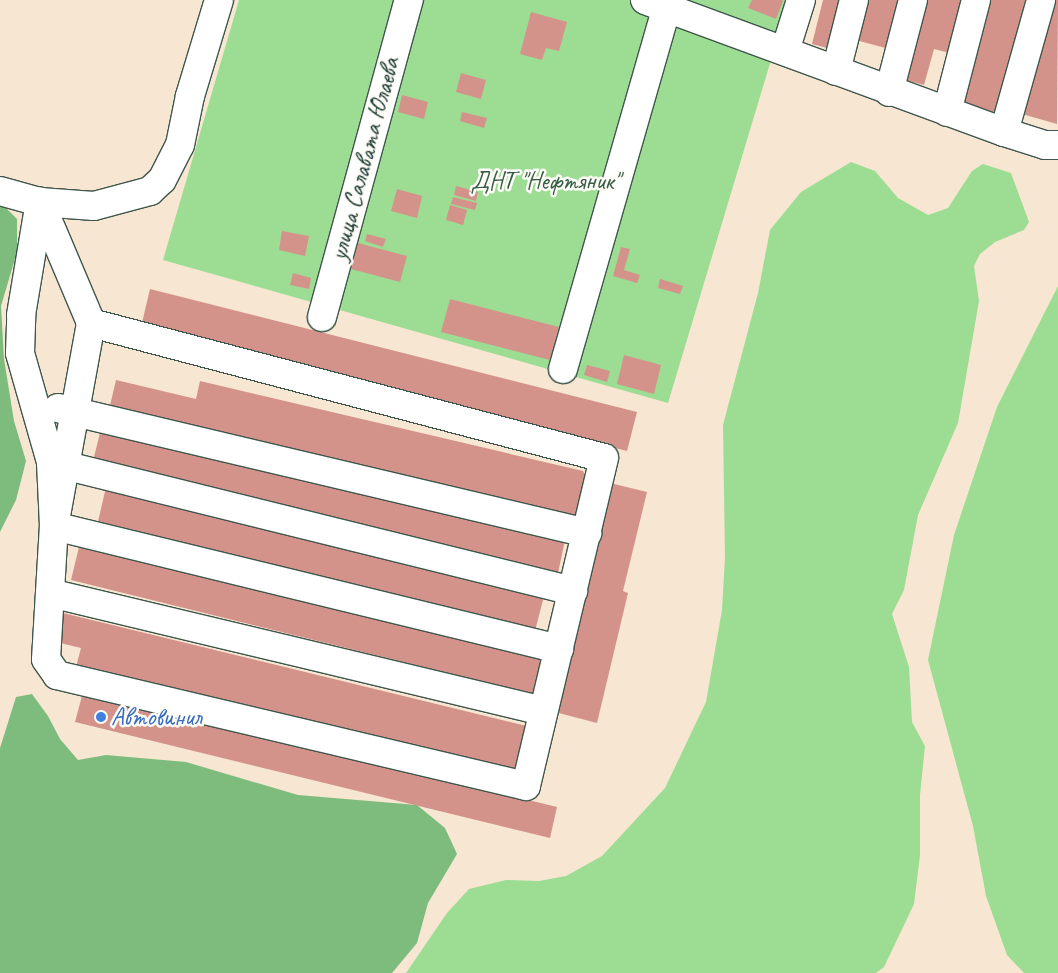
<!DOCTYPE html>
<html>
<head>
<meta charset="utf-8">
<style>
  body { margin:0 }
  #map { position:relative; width:1058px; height:973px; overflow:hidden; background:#f7e6d1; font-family:Caveat,sans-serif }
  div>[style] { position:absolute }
  .green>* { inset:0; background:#9cdd93 }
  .forest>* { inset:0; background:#7dbc7d }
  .building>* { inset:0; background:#d3938b }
  .roads { filter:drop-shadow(1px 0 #3f564c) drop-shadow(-1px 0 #3f564c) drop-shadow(0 1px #3f564c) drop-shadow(0 -1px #3f564c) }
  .minor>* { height:28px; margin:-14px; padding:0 14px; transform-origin:14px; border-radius:14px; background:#fff }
  .dots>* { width:14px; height:14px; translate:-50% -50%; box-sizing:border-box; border:2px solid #fdfcf7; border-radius:50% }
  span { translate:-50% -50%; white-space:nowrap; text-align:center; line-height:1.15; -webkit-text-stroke:5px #fdfcf7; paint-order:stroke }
  .street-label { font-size:25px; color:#1f3d34 }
  .park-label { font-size:25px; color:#385d47 }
  .shop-label { font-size:25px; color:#366cbe }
  .left { translate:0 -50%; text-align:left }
</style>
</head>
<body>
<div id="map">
  <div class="green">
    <div style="clip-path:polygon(239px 0,789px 0,668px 403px,163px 260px)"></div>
    <div style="clip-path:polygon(851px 162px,875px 171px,898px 198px,928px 215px,948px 208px,972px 171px,983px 164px,1011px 173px,1029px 222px,1024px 230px,995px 242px,980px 254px,974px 266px,979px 301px,958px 423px,918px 515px,904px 590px,892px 614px,909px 667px,912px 722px,925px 746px,920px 795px,920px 855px,914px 904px,884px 967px,876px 973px,406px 973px,447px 913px,469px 889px,506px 880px,539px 881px,566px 876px,602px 856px,665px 788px,706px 702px,722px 610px,725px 557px,723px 425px,758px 293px,770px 230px,801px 192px)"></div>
    <div style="clip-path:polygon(1058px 286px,1058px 973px,1024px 973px,1007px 955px,986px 896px,973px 826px,928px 660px,954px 535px,997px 407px)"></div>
  </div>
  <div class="forest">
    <div style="clip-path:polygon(0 202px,17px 219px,17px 252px,1px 306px,4px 359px,14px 421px,26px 461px,16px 500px,0 532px)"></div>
    <div style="clip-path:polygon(32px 694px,48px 716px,60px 739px,78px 760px,106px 755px,186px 762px,298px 795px,417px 805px,445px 828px,457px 854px,428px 903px,417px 943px,392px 973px,0 973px,0 748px,16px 697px)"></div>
  </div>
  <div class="building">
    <div style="clip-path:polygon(752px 0,782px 0,783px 1px,776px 19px,748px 8px)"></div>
    <div style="clip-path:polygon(823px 0,844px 0,831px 49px,812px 44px)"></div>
    <div style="clip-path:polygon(862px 0,902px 0,889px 49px,852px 39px)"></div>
    <div style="clip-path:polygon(923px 0,964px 0,950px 53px,934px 49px,924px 85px,902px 79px)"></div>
    <div style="clip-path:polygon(990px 0,1029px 0,999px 114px,962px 104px)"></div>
    <div style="clip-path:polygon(1053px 0,1058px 0,1057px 124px,1022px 114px)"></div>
    <div style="clip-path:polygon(531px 12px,567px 22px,559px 51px,546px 48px,542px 60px,520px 54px)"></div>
    <div style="clip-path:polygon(461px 73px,486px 80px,481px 99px,456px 92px)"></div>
    <div style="clip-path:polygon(402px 95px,428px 102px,424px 119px,398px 112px)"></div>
    <div style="clip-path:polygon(462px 112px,487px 118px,484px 128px,460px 121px)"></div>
    <div style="clip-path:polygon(456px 186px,478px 192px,476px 201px,454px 195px)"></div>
    <div style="clip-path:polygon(397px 189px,422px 196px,417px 218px,391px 211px)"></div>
    <div style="clip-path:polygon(453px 197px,477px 203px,475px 210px,451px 204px)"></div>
    <div style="clip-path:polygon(450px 205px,467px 210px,463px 225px,446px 220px)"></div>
    <div style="clip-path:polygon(282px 231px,309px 236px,305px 256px,279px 250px)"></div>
    <div style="clip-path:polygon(367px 234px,386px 239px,383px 247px,365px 241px)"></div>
    <div style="clip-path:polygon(358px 243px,407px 256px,400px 282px,351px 269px)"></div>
    <div style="clip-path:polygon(621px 247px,630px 249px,624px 270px,640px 275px,637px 283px,613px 276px)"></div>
    <div style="clip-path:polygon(293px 273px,311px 278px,309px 289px,290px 285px)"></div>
    <div style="clip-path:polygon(660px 279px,683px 286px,680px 294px,658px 288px)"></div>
    <div style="clip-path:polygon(150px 289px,637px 412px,627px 451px,141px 327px)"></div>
    <div style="clip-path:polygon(450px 299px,559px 327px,550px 360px,441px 332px)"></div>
    <div style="clip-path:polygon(624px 355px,661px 365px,654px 394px,617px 384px)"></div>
    <div style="clip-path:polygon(587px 365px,610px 371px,607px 382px,584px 375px)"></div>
    <div style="clip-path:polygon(116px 380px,196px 399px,200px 381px,583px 471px,589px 484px,581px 521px,109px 410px)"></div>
    <div style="clip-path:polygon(101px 429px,565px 540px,558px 573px,93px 461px)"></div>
    <div style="clip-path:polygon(610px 483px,647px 492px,623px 591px,628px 593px,597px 723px,555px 712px)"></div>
    <div style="clip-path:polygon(106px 487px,544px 596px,534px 635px,97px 526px)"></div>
    <div style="clip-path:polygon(80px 543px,542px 657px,533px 694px,71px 580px)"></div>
    <div style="clip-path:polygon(63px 613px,531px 727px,519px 775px,76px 667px,81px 648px,56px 642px)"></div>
    <div style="clip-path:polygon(83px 692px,557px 807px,550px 838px,75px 722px)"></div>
  </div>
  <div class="roads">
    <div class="minor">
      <div style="left:645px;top:0;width:382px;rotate:20.2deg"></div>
      <div style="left:1004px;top:132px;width:43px;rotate:17.6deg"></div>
      <div style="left:1045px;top:145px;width:13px"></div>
      <div style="left:785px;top:51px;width:53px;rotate:-72.6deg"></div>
      <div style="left:836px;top:71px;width:73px;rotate:-75.8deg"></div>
      <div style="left:889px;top:92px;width:95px;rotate:-75.4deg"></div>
      <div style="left:947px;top:112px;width:116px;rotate:-75.5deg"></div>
      <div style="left:1004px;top:132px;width:137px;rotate:-74.3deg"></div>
      <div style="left:0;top:191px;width:41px;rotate:15.4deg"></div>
      <div style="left:40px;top:202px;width:54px;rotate:4.2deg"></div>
      <div style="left:94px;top:206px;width:58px;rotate:-15deg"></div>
      <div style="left:150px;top:191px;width:16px;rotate:-43deg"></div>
      <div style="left:162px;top:180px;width:39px;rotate:-63deg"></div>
      <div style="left:180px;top:145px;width:50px;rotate:-78.5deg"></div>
      <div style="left:190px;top:96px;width:100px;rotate:-73.2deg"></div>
      <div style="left:40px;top:202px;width:131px;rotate:67.1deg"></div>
      <div style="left:91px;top:323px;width:530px;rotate:14.74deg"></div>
      <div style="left:604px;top:458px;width:337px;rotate:103.4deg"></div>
      <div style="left:526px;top:786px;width:482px;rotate:-166.7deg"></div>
      <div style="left:57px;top:675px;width:19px;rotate:-125deg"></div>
      <div style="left:46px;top:659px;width:133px;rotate:-86.6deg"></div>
      <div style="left:54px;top:526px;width:64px;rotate:-92.7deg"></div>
      <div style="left:51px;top:462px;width:113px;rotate:-105.9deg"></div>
      <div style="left:20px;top:353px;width:38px;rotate:-88deg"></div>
      <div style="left:21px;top:315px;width:115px;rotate:-80.5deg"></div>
      <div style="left:322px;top:317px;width:329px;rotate:-74.7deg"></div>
      <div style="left:91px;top:323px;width:206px;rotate:100.3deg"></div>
      <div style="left:54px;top:526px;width:520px;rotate:13.69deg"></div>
      <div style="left:563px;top:369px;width:384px;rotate:-74deg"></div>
      <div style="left:58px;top:408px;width:544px;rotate:13.29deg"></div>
      <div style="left:51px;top:462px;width:538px;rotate:13.88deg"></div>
      <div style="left:50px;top:593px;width:507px;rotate:13.46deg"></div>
    </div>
  </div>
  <div class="dots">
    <div style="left:101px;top:717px;background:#3f7fe0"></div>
  </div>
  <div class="street-label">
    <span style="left:365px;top:159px;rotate:-75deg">улица Салавата Юлаева</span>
  </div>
  <div class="park-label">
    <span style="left:545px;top:181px">ДНТ "Нефтяник"</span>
  </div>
  <div class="shop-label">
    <span class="left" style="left:111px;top:717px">Автовинил</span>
  </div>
</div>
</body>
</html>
